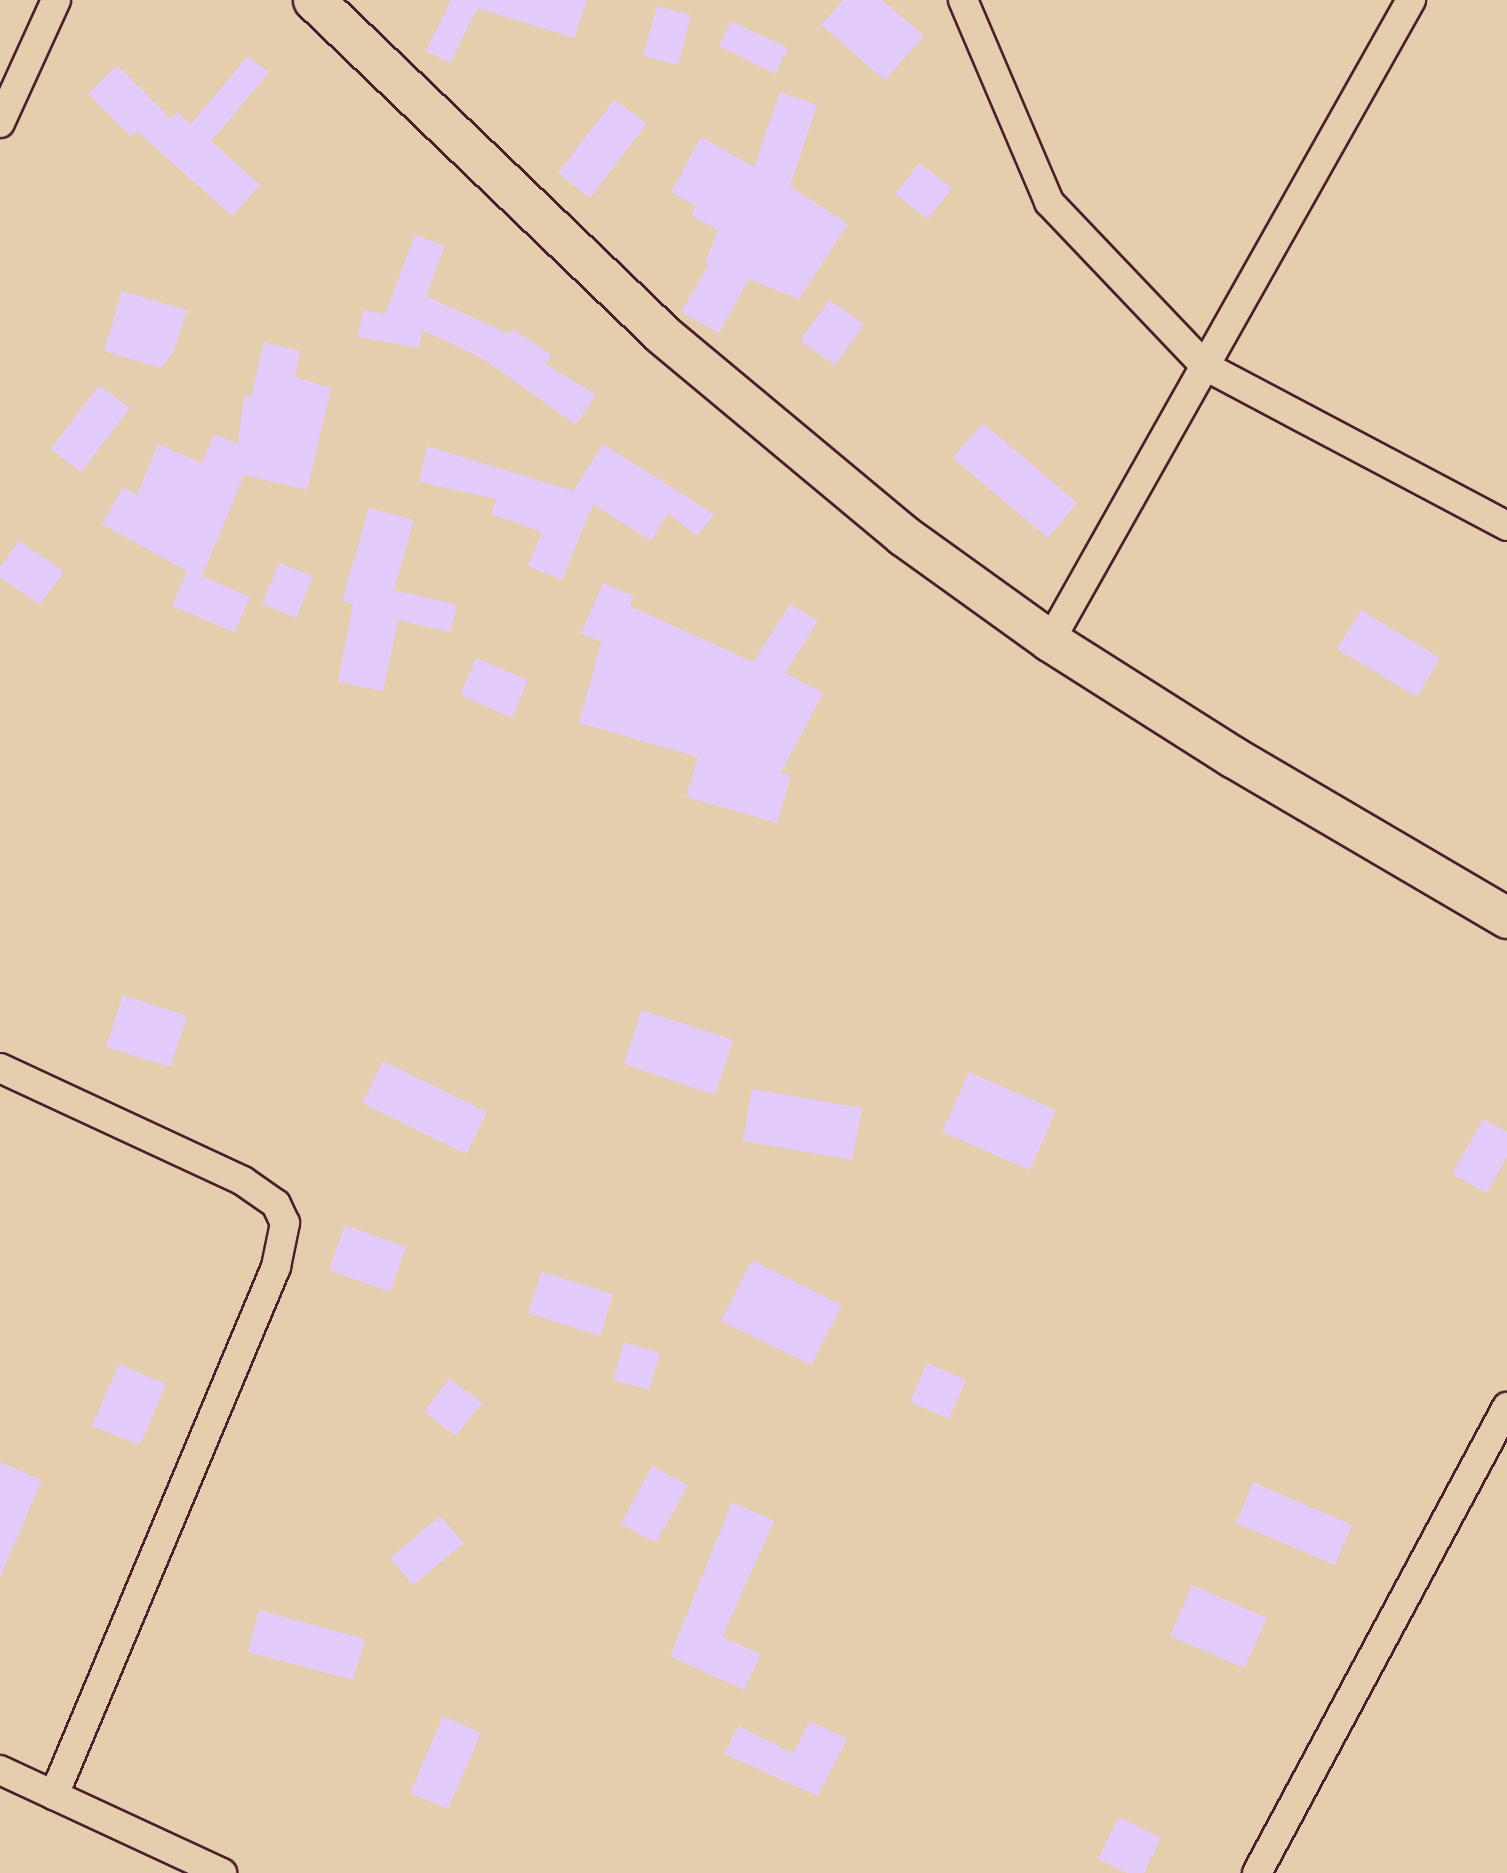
<!DOCTYPE html>
<html>
<head>
<meta charset="utf-8">
<style>
  body { margin:0 }
  #map { position:relative; width:1507px; height:1873px; overflow:hidden; background:#e4cead; font-family:"Gochi Hand",sans-serif }
  div>[style] { position:absolute }
  .building>* { inset:0; background:#e3cbfb }
  .roads { filter:drop-shadow(2px 0 #4a1f2b) drop-shadow(-2px 0 #4a1f2b) drop-shadow(0 2px #4a1f2b) drop-shadow(0 -2px #4a1f2b) }
  .street>* { height:28px; margin:-14px; padding:0 14px; transform-origin:14px; border-radius:14px; background:#e4cead }
  .secondary>* { height:40px; margin:-20px; padding:0 20px; transform-origin:20px; border-radius:20px; background:#e4cead }
  span { translate:-50% -50%; white-space:nowrap; text-align:center; line-height:1.15; -webkit-text-stroke:6px #e4cead; paint-order:stroke }
</style>
</head>
<body>
<div id="map">
  <div class="building">
    <div style="clip-path:polygon(451px 0,587px 0,574px 38px,477px 8px,450px 63px,426px 51px)"></div>
    <div style="clip-path:polygon(843px 0,882px 0,924px 36px,885px 80px,821px 25px)"></div>
    <div style="clip-path:polygon(657px 6px,691px 15px,678px 65px,643px 56px)"></div>
    <div style="clip-path:polygon(731px 21px,788px 48px,775px 74px,719px 46px)"></div>
    <div style="clip-path:polygon(248px 56px,269px 73px,211px 141px,260px 185px,232px 216px,137px 131px,131px 137px,88px 94px,117px 65px,171px 119px,177px 112px,191px 124px)"></div>
    <div style="clip-path:polygon(780px 92px,817px 105px,790px 186px,848px 224px,799px 299px,749px 279px,719px 333px,681px 312px,709px 264px,705px 262px,718px 230px,691px 215px,696px 206px,671px 192px,701px 137px,754px 167px)"></div>
    <div style="clip-path:polygon(614px 100px,647px 123px,590px 198px,558px 173px)"></div>
    <div style="clip-path:polygon(919px 163px,952px 188px,928px 219px,895px 194px)"></div>
    <div style="clip-path:polygon(415px 235px,445px 246px,426px 296px,509px 334px,513px 329px,552px 355px,546px 364px,596px 395px,576px 425px,482px 358px,422px 330px,419px 348px,358px 337px,363px 310px,385px 314px)"></div>
    <div style="clip-path:polygon(122px 291px,187px 310px,174px 350px,161px 368px,104px 351px)"></div>
    <div style="clip-path:polygon(829px 300px,864px 324px,835px 365px,800px 341px)"></div>
    <div style="clip-path:polygon(264px 342px,300px 351px,295px 377px,331px 388px,307px 490px,244px 475px,202px 576px,250px 597px,234px 632px,172px 606px,187px 571px,102px 524px,123px 487px,137px 495px,158px 444px,202px 463px,214px 434px,238px 444px,244px 396px,251px 397px)"></div>
    <div style="clip-path:polygon(99px 385px,130px 408px,81px 472px,51px 449px)"></div>
    <div style="clip-path:polygon(983px 423px,1077px 503px,1048px 538px,953px 458px)"></div>
    <div style="clip-path:polygon(603px 444px,714px 514px,697px 536px,668px 513px,651px 541px,593px 504px,562px 580px,528px 566px,542px 532px,491px 514px,496px 499px,419px 482px,427px 446px,573px 491px)"></div>
    <div style="clip-path:polygon(369px 508px,414px 520px,394px 590px,457px 605px,450px 632px,398px 620px,383px 691px,338px 682px,353px 604px,342px 601px)"></div>
    <div style="clip-path:polygon(19px 541px,64px 571px,40px 605px,0 577px,0 568px)"></div>
    <div style="clip-path:polygon(279px 563px,313px 576px,296px 618px,262px 604px)"></div>
    <div style="clip-path:polygon(603px 583px,634px 596px,630px 606px,753px 662px,790px 604px,818px 621px,785px 673px,823px 693px,781px 773px,791px 776px,777px 823px,686px 797px,698px 757px,579px 723px,601px 642px,581px 633px)"></div>
    <div style="clip-path:polygon(1361px 610px,1440px 658px,1417px 697px,1337px 649px)"></div>
    <div style="clip-path:polygon(476px 658px,528px 680px,512px 718px,460px 695px)"></div>
    <div style="clip-path:polygon(123px 995px,187px 1016px,170px 1067px,106px 1047px)"></div>
    <div style="clip-path:polygon(642px 1010px,733px 1040px,715px 1095px,624px 1064px)"></div>
    <div style="clip-path:polygon(383px 1061px,487px 1112px,466px 1154px,362px 1103px)"></div>
    <div style="clip-path:polygon(969px 1072px,1056px 1110px,1030px 1170px,942px 1132px)"></div>
    <div style="clip-path:polygon(752px 1089px,862px 1108px,852px 1160px,743px 1141px)"></div>
    <div style="clip-path:polygon(1483px 1119px,1507px 1132px,1507px 1157px,1487px 1193px,1452px 1174px)"></div>
    <div style="clip-path:polygon(345px 1225px,406px 1247px,390px 1292px,329px 1270px)"></div>
    <div style="clip-path:polygon(752px 1260px,842px 1305px,811px 1365px,721px 1321px)"></div>
    <div style="clip-path:polygon(542px 1272px,613px 1294px,600px 1336px,528px 1313px)"></div>
    <div style="clip-path:polygon(624px 1342px,660px 1353px,649px 1390px,613px 1380px)"></div>
    <div style="clip-path:polygon(927px 1363px,966px 1380px,949px 1419px,910px 1402px)"></div>
    <div style="clip-path:polygon(119px 1364px,166px 1384px,140px 1445px,92px 1426px)"></div>
    <div style="clip-path:polygon(449px 1378px,482px 1403px,456px 1436px,424px 1412px)"></div>
    <div style="clip-path:polygon(0 1462px,42px 1480px,0 1577px)"></div>
    <div style="clip-path:polygon(652px 1466px,688px 1485px,656px 1543px,621px 1524px)"></div>
    <div style="clip-path:polygon(1253px 1482px,1352px 1525px,1335px 1565px,1236px 1523px)"></div>
    <div style="clip-path:polygon(732px 1502px,774px 1521px,722px 1637px,761px 1654px,744px 1690px,670px 1656px)"></div>
    <div style="clip-path:polygon(440px 1516px,464px 1543px,413px 1585px,390px 1558px)"></div>
    <div style="clip-path:polygon(1192px 1585px,1267px 1618px,1244px 1668px,1170px 1636px)"></div>
    <div style="clip-path:polygon(259px 1610px,365px 1639px,353px 1680px,248px 1652px)"></div>
    <div style="clip-path:polygon(443px 1716px,481px 1733px,448px 1809px,410px 1793px)"></div>
    <div style="clip-path:polygon(810px 1721px,847px 1739px,818px 1796px,724px 1754px,738px 1726px,793px 1753px)"></div>
    <div style="clip-path:polygon(1119px 1817px,1161px 1838px,1144px 1873px,1127px 1873px,1098px 1859px)"></div>
  </div>
  <div class="roads">
    <div class="street">
      <div style="left:963px;top:0;width:220px;rotate:66.9deg"></div>
      <div style="left:1049px;top:202px;width:226px;rotate:46.4deg"></div>
      <div style="left:1205px;top:366px;width:342px;rotate:27.9deg"></div>
      <div style="left:0;top:123px;width:135px;rotate:-65.5deg"></div>
      <div style="left:1050px;top:641px;width:736px;rotate:-60.61deg"></div>
      <div style="left:0;top:1068px;width:268px;rotate:24.9deg"></div>
      <div style="left:243px;top:1181px;width:40px;rotate:34.9deg"></div>
      <div style="left:276px;top:1204px;width:21px;rotate:65deg"></div>
      <div style="left:285px;top:1223px;width:45px;rotate:101.6deg"></div>
      <div style="left:276px;top:1267px;width:573px;rotate:112.8deg"></div>
      <div style="left:0;top:1770px;width:245px;rotate:24.9deg"></div>
      <div style="left:1257px;top:1873px;width:529px;rotate:-61.79deg"></div>
    </div>
    <div class="secondary">
      <div style="left:314px;top:0;width:484px;rotate:43.8deg"></div>
      <div style="left:663px;top:335px;width:314px;rotate:39.8deg"></div>
      <div style="left:904px;top:536px;width:180px;rotate:35.7deg"></div>
      <div style="left:1050px;top:641px;width:217px;rotate:32.4deg"></div>
      <div style="left:1233px;top:757px;width:318px;rotate:30.4deg"></div>
    </div>
  </div>
</div>
</body>
</html>
